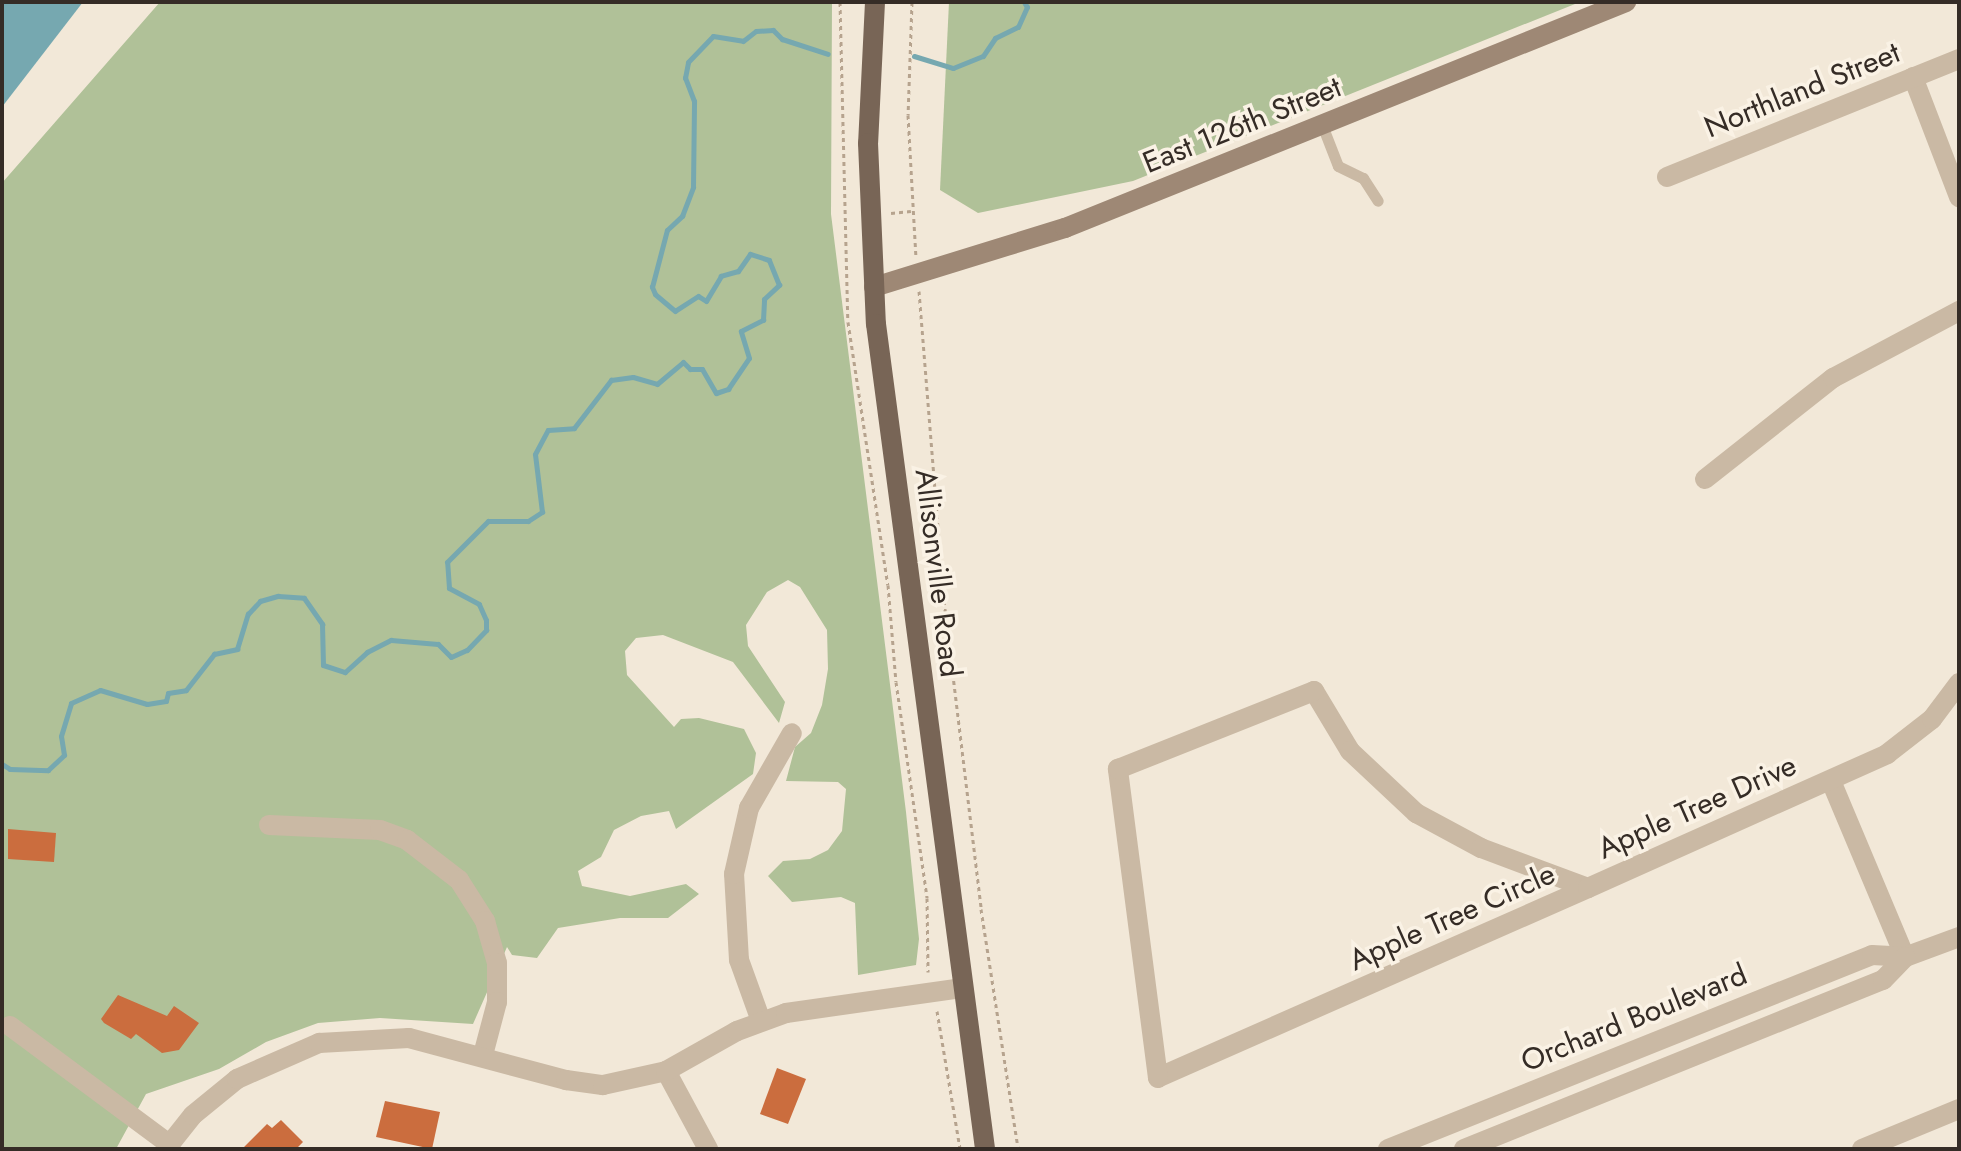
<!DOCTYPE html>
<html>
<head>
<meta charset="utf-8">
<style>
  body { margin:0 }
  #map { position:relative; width:1961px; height:1151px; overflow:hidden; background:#f2e8d8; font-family:Jost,sans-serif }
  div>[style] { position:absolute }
  .green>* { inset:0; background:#b0c198 }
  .water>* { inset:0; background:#76a8b0 }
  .stream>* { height:5px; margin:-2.5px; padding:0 2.5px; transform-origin:2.5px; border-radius:2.5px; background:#76a8b0 }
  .building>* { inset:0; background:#cb6d3e }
  .path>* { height:3px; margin-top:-1.5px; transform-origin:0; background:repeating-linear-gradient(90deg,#b6a38e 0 4px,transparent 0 8px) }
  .service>* { height:11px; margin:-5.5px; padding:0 5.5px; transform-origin:5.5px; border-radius:5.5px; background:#cab9a4 }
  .minor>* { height:20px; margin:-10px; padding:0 10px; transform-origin:10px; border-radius:10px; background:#cab9a4 }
  .secondary>* { height:20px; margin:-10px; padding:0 10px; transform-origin:10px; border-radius:10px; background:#9e8875 }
  .primary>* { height:20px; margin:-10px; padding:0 10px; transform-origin:10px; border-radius:10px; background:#786556 }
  span { translate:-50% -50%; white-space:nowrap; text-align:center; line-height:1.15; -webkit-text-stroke:7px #faf2e5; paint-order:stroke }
  .street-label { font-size:30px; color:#352c26 }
  .frame { position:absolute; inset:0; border:4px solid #352c26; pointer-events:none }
</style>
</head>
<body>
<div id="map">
  <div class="green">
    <div style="clip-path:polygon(160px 2px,832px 2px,831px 214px,906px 812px,919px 939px,916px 965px,858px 975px,855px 903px,841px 897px,792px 902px,768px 876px,783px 861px,810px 859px,828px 850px,842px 831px,846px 789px,838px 782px,786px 781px,795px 747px,811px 733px,822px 705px,828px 669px,827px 630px,800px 587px,788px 580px,767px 592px,746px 625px,748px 646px,785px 702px,779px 723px,733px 662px,663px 635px,636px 638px,625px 651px,627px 675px,674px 727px,681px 719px,699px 718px,744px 729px,756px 753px,753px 774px,676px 829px,669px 811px,641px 816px,614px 830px,601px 857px,578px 871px,582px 886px,630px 896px,686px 884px,699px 894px,668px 918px,620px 918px,558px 928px,537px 958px,512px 955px,507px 947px,473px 1024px,380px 1018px,318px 1023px,266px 1042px,219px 1069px,146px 1094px,116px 1149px,2px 1149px,2px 183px)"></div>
    <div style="clip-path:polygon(949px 2px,1580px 2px,1133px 181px,978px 213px,940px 190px)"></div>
  </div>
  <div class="water">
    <div style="clip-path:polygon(2px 2px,83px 2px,2px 107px)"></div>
  </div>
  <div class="stream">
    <div style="left:914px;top:56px;width:41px;rotate:17.1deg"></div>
    <div style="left:953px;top:68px;width:32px;rotate:-22deg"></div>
    <div style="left:983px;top:56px;width:22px;rotate:-56deg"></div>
    <div style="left:995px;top:38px;width:25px;rotate:-26deg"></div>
    <div style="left:1018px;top:27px;width:22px;rotate:-66deg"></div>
    <div style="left:1027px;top:7px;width:6px;rotate:-121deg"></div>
    <div style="left:2px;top:764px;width:9px;rotate:32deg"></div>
    <div style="left:10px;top:769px;width:38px;rotate:2deg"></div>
    <div style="left:48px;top:770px;width:22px;rotate:-43deg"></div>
    <div style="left:64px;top:755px;width:19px;rotate:-99deg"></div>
    <div style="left:61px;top:736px;width:34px;rotate:-73deg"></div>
    <div style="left:71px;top:703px;width:32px;rotate:-24deg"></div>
    <div style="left:100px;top:690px;width:49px;rotate:16.6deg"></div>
    <div style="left:147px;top:704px;width:19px;rotate:-9deg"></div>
    <div style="left:166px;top:701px;width:8px;rotate:-76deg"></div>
    <div style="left:168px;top:693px;width:18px;rotate:-9deg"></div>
    <div style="left:186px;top:690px;width:46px;rotate:-52.1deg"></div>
    <div style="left:214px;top:654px;width:24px;rotate:-12deg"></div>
    <div style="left:237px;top:649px;width:37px;rotate:-73deg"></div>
    <div style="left:248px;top:614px;width:18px;rotate:-47deg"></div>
    <div style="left:260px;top:601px;width:19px;rotate:-16deg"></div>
    <div style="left:278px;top:596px;width:26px;rotate:4deg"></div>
    <div style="left:304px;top:598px;width:32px;rotate:55deg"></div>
    <div style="left:322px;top:624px;width:41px;rotate:88.6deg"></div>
    <div style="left:323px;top:665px;width:23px;rotate:18deg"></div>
    <div style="left:345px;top:672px;width:30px;rotate:-42deg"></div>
    <div style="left:367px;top:652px;width:27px;rotate:-27deg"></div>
    <div style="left:391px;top:640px;width:47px;rotate:4.9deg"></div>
    <div style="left:438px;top:644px;width:18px;rotate:45deg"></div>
    <div style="left:451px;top:657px;width:17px;rotate:-24deg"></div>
    <div style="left:467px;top:650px;width:28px;rotate:-46deg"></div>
    <div style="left:486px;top:630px;width:10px;rotate:-90deg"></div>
    <div style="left:486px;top:620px;width:17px;rotate:-114deg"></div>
    <div style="left:479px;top:604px;width:34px;rotate:-152deg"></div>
    <div style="left:449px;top:588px;width:26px;rotate:-94deg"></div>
    <div style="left:447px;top:562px;width:58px;rotate:-45deg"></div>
    <div style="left:488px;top:521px;width:40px"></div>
    <div style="left:528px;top:521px;width:17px;rotate:-33deg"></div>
    <div style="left:542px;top:512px;width:58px;rotate:-96.9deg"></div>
    <div style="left:535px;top:454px;width:27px;rotate:-62deg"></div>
    <div style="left:548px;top:430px;width:26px;rotate:-4deg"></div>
    <div style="left:574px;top:428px;width:61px;rotate:-52.4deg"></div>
    <div style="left:611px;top:380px;width:22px;rotate:-8deg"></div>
    <div style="left:633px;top:377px;width:25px;rotate:16deg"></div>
    <div style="left:657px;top:384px;width:34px;rotate:-40deg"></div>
    <div style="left:683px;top:362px;width:10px;rotate:45deg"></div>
    <div style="left:690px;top:369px;width:12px"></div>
    <div style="left:702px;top:369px;width:28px;rotate:60deg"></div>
    <div style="left:716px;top:393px;width:13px;rotate:-18deg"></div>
    <div style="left:728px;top:389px;width:37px;rotate:-56deg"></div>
    <div style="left:749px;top:358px;width:28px;rotate:-107deg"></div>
    <div style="left:741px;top:331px;width:25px;rotate:-27deg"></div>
    <div style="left:763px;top:320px;width:21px;rotate:-87deg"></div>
    <div style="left:764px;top:299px;width:21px;rotate:-43deg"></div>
    <div style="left:779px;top:285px;width:27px;rotate:-112deg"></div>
    <div style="left:769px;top:260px;width:20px;rotate:-162deg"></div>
    <div style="left:750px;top:254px;width:21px;rotate:125deg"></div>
    <div style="left:738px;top:271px;width:18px;rotate:164deg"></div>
    <div style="left:721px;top:276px;width:29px;rotate:121deg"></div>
    <div style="left:706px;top:301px;width:9px;rotate:-148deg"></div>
    <div style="left:698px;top:296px;width:27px;rotate:147deg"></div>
    <div style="left:675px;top:311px;width:26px;rotate:-140deg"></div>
    <div style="left:655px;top:294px;width:8px;rotate:-113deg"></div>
    <div style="left:652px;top:287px;width:59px;rotate:-75.3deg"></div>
    <div style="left:667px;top:230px;width:21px;rotate:-43deg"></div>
    <div style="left:682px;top:216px;width:31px;rotate:-69deg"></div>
    <div style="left:693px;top:187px;width:86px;rotate:-89.3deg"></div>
    <div style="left:694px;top:101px;width:25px;rotate:-111deg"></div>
    <div style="left:685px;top:78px;width:16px;rotate:-79deg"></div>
    <div style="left:688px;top:62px;width:36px;rotate:-46deg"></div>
    <div style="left:713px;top:36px;width:30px;rotate:9deg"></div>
    <div style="left:743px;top:41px;width:16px;rotate:-38deg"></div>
    <div style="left:756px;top:31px;width:17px;rotate:-3deg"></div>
    <div style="left:773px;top:30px;width:13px;rotate:45deg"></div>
    <div style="left:782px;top:39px;width:48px;rotate:18.1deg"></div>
  </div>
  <div class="building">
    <div style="clip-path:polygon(8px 829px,56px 833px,54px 862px,8px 859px)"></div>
    <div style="clip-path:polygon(118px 995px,167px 1016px,174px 1006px,199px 1023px,179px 1050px,162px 1053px,136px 1034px,131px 1039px,104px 1023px,101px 1019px)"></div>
    <div style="clip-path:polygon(777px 1068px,806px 1079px,788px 1124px,760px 1114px)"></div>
    <div style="clip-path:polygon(385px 1101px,440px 1112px,432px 1149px,376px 1137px)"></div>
    <div style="clip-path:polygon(281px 1120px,303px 1142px,296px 1149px,242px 1149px,267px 1124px,272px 1128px)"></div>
  </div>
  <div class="path">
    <div style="left:840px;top:2px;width:320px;rotate:88.6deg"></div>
    <div style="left:848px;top:322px;width:266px;rotate:81.4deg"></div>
    <div style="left:888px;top:585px;width:97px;rotate:85.3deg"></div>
    <div style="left:896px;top:682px;width:218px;rotate:81.8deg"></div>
    <div style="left:927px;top:898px;width:74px;rotate:89.2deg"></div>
    <div style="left:912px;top:2px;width:113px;rotate:92deg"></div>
    <div style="left:908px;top:115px;width:141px;rotate:86.8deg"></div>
    <div style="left:891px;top:213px;width:20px;rotate:-6deg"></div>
    <div style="left:919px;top:291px;width:311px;rotate:85.4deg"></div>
    <div style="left:944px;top:601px;width:310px;rotate:83.1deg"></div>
    <div style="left:981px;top:909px;width:243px;rotate:81.2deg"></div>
    <div style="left:937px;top:1011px;width:140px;rotate:80.5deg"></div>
  </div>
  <div class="service">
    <div style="left:1322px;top:125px;width:44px;rotate:68.7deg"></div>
    <div style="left:1338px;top:166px;width:28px;rotate:26deg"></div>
    <div style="left:1363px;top:178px;width:27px;rotate:57deg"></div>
  </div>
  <div class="minor">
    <div style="left:1913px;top:77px;width:129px;rotate:69deg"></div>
    <div style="left:1667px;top:177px;width:315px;rotate:-22deg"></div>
    <div style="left:1705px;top:479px;width:163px;rotate:-38.3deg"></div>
    <div style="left:1833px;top:378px;width:143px;rotate:-28deg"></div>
    <div style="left:1314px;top:691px;width:70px;rotate:59deg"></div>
    <div style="left:1350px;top:751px;width:91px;rotate:43.2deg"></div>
    <div style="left:1416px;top:813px;width:74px;rotate:28.3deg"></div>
    <div style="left:1481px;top:848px;width:114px;rotate:20.5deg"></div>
    <div style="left:1588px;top:888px;width:470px;rotate:156.2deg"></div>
    <div style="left:1158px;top:1078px;width:312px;rotate:-97.4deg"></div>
    <div style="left:1118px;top:769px;width:211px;rotate:-21.7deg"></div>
    <div style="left:1831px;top:781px;width:191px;rotate:67.2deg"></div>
    <div style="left:269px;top:825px;width:111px;rotate:2.6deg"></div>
    <div style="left:380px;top:830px;width:29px;rotate:20deg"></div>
    <div style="left:407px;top:840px;width:66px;rotate:37.6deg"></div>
    <div style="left:459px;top:880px;width:49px;rotate:57.6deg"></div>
    <div style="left:485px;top:921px;width:44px;rotate:74.1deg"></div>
    <div style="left:497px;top:963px;width:39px;rotate:90deg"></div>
    <div style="left:497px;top:1002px;width:55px;rotate:104.8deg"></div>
    <div style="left:1588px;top:888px;width:328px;rotate:-24.1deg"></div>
    <div style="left:1887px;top:754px;width:57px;rotate:-37.9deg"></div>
    <div style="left:1932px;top:719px;width:45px;rotate:-53.1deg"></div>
    <div style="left:761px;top:1021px;width:65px;rotate:-109.8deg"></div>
    <div style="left:739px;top:960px;width:86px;rotate:-93.3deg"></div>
    <div style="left:734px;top:874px;width:68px;rotate:-77.2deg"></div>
    <div style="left:749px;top:808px;width:86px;rotate:-60.2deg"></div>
    <div style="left:10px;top:1026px;width:198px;rotate:36.6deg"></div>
    <div style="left:666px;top:1071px;width:89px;rotate:61.7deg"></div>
    <div style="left:166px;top:1149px;width:43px;rotate:-51.5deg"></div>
    <div style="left:193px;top:1115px;width:57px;rotate:-39.3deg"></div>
    <div style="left:237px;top:1079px;width:90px;rotate:-23.7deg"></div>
    <div style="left:319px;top:1043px;width:90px;rotate:-3.2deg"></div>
    <div style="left:409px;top:1038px;width:163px;rotate:15deg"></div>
    <div style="left:566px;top:1080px;width:37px;rotate:8deg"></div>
    <div style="left:603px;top:1085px;width:65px;rotate:-12.5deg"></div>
    <div style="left:666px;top:1071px;width:81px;rotate:-29.4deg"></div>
    <div style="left:737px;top:1031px;width:52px;rotate:-20.2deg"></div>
    <div style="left:786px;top:1013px;width:177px;rotate:-8.1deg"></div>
    <div style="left:1388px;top:1149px;width:521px;rotate:-21.84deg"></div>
    <div style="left:1872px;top:955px;width:33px;rotate:3deg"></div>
    <div style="left:1905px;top:957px;width:58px;rotate:-20.3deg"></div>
    <div style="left:1464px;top:1149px;width:452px;rotate:-22deg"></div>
    <div style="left:1883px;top:980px;width:32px;rotate:-46deg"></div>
    <div style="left:1862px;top:1149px;width:105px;rotate:-22.4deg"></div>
  </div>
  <div class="secondary">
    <div style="left:874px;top:287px;width:200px;rotate:-17.2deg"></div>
    <div style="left:1065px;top:228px;width:605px;rotate:-21.94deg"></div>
  </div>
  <div class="primary">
    <div style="left:875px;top:2px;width:141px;rotate:92.8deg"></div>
    <div style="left:868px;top:143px;width:181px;rotate:87.5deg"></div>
    <div style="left:876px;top:324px;width:832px;rotate:82.47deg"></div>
  </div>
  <div class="street-label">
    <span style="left:1802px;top:90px;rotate:-22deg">Northland Street</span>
    <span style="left:1242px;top:125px;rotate:-22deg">East 126th Street</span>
    <span style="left:938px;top:573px;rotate:83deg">Allisonville Road</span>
    <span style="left:1697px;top:807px;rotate:-24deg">Apple Tree Drive</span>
    <span style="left:1452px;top:917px;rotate:-24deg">Apple Tree Circle</span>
    <span style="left:1634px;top:1018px;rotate:-22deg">Orchard Boulevard</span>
  </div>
  <div class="frame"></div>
</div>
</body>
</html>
